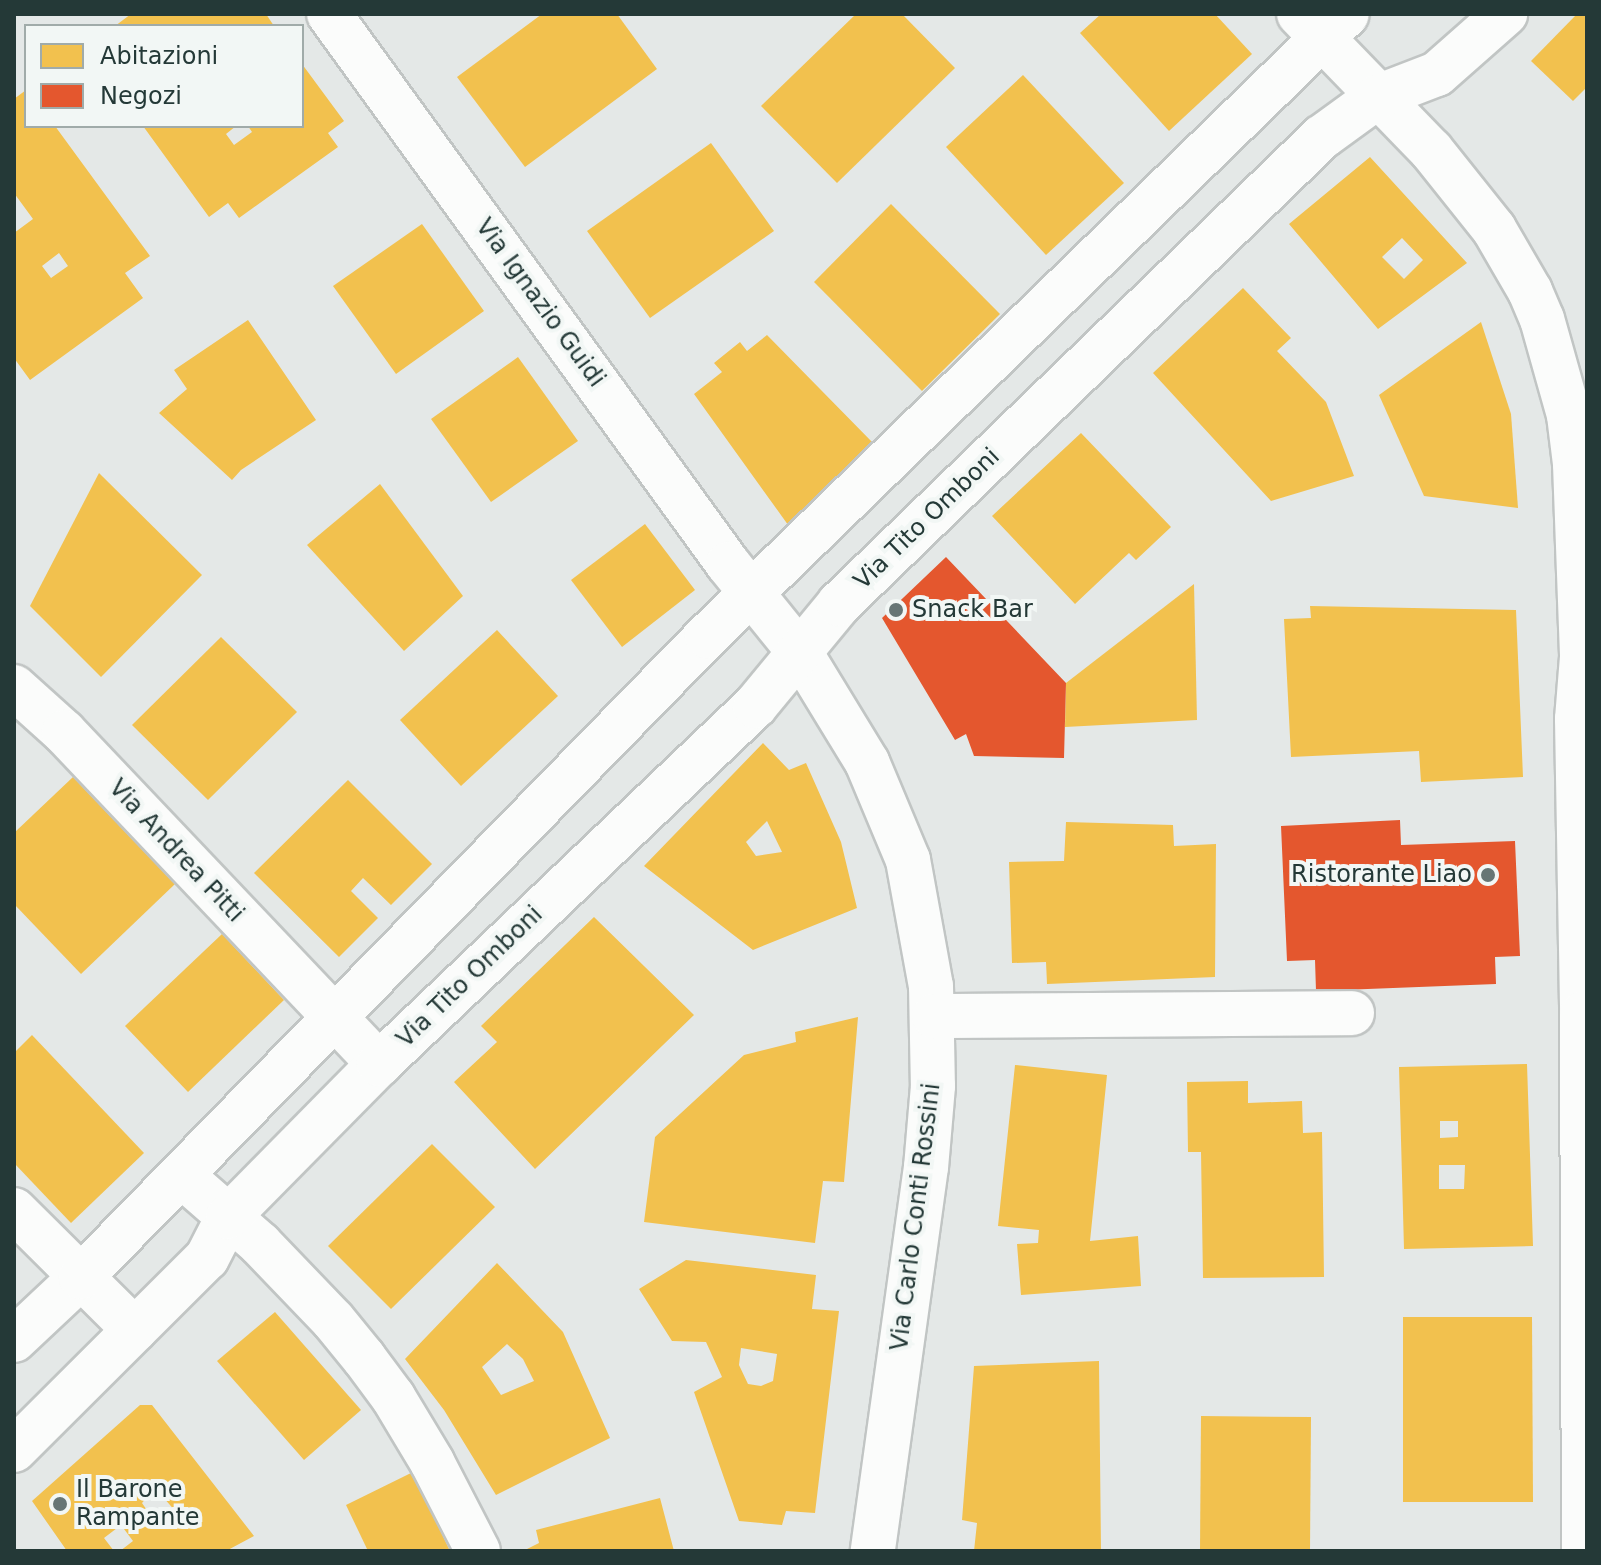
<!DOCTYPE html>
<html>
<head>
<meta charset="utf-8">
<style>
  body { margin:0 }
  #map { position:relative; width:1601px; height:1565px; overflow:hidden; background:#e4e8e7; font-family:"DejaVu Sans",sans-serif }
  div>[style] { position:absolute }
  .homes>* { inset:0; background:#f2c14e }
  .shops>* { inset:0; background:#e4572e }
  .roads { filter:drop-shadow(2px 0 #c1c5c4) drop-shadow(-2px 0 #c1c5c4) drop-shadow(0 2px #c1c5c4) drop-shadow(0 -2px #c1c5c4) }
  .minor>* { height:44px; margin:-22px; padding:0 22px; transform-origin:22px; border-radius:22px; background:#fbfcfb }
  .dots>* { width:22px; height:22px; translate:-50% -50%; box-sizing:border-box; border:4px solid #f2f7f5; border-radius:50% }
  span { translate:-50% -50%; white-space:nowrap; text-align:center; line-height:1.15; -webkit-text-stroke:8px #f2f7f5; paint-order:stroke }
  .street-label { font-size:24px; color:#243937 }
  .poi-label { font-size:24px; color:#243937 }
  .left { translate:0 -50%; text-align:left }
  .right { translate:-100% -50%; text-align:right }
  .frame { position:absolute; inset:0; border:16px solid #243937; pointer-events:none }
  .legend { position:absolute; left:24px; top:24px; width:280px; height:104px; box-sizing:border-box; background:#f2f7f5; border:2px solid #a0aba9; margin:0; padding:10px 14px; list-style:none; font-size:24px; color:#243937 }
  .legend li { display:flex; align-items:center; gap:16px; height:40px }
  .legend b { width:40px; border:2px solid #a0aba9 }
</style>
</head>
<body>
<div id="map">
  <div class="homes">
    <div style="clip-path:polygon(131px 14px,266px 14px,274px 26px,115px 26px)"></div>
    <div style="clip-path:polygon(542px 14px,617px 14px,657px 69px,525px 167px,457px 77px)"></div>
    <div style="clip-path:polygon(856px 14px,902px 14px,955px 68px,837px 183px,761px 106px)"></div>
    <div style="clip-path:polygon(1101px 14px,1215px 14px,1252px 54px,1169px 131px,1080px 33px)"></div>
    <div style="clip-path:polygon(1577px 14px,1587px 14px,1587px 87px,1573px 101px,1531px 61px)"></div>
    <div style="clip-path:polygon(302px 64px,344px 121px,328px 133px,338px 147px,239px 218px,228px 203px,209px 217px,143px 126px,236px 126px,226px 134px,234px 145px,252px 132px,248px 126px,302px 126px)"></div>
    <div style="clip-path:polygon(1023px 75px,1124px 183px,1046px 255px,946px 147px)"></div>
    <div style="clip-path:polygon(evenodd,26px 90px,26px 126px,55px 126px,150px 256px,125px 273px,143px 298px,30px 380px,14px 358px,14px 233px,33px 219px,14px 193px,14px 99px,26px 90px,59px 253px,68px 266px,51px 278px,42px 266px,59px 253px)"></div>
    <div style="clip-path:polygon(711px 143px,774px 231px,650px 318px,587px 231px)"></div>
    <div style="clip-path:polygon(evenodd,1370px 157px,1467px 263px,1378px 329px,1289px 224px,1370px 157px,1402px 238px,1423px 260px,1404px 279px,1382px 257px,1402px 238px)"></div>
    <div style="clip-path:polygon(891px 204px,1000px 314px,922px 391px,814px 282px)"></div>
    <div style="clip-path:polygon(422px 224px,484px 311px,396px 374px,333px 286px)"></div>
    <div style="clip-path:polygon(1243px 288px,1291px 338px,1277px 351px,1326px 402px,1354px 476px,1271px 501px,1153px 373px)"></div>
    <div style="clip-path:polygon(248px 320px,316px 420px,241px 470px,232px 480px,159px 413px,187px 389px,174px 370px)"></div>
    <div style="clip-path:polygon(1481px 322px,1511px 414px,1518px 508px,1424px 496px,1379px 395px)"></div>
    <div style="clip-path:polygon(767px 335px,874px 444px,791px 529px,694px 394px,722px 372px,714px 363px,740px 342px,747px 351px)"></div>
    <div style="clip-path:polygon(518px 357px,578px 441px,491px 502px,431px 419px)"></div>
    <div style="clip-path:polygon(1081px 433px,1171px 527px,1136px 560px,1129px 553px,1075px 604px,992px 516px)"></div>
    <div style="clip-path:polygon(99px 473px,202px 575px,101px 677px,30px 606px)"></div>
    <div style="clip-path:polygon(380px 484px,463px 596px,404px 651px,307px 545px)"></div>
    <div style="clip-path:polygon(645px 524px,695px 590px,622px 647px,571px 580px)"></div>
    <div style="clip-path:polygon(1194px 584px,1197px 720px,1065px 727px,1066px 683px)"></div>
    <div style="clip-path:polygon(1310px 606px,1516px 610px,1523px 777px,1421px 782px,1419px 751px,1291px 757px,1284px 619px,1311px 618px)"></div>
    <div style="clip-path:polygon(497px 630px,558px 696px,461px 786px,400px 720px)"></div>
    <div style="clip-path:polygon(221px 637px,297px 712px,208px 800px,132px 725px)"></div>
    <div style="clip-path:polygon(evenodd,763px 743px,789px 770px,806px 763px,841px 842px,857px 908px,753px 950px,644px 866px,763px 743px,767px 821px,782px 852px,756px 856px,746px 842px,767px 821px)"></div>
    <div style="clip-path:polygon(73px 777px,175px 884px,81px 974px,14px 904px,14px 833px)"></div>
    <div style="clip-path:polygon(348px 780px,432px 864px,391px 905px,363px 878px,351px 891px,378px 918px,339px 957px,254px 873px)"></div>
    <div style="clip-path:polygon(1066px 822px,1173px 825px,1174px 846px,1216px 844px,1215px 977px,1047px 984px,1046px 962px,1012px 963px,1009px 862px,1064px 861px)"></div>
    <div style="clip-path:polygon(594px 917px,694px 1015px,535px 1169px,454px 1082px,497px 1042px,481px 1026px)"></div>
    <div style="clip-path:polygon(222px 934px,284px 1000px,188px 1092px,125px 1026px)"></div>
    <div style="clip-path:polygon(858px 1017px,844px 1182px,823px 1181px,815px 1243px,644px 1222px,655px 1137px,744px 1055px,796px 1042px,795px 1032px)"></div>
    <div style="clip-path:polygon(32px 1035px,144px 1153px,71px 1223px,14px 1163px,14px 1053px)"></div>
    <div style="clip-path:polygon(evenodd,1527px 1064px,1533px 1246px,1404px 1249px,1399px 1067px,1527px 1064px,1440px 1121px,1458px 1121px,1458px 1137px,1440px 1138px,1440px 1121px,1527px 1064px,1439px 1165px,1465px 1165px,1464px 1189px,1439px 1189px,1439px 1165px)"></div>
    <div style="clip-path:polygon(1015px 1065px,1107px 1075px,1090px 1241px,1138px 1236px,1141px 1286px,1021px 1295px,1017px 1244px,1038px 1243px,1039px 1230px,998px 1226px)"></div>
    <div style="clip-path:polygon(1248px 1081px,1248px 1103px,1302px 1101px,1303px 1133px,1322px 1132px,1324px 1277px,1203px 1278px,1201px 1152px,1188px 1152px,1187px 1082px)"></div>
    <div style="clip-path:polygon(432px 1144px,495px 1207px,391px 1309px,328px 1246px)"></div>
    <div style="clip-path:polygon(evenodd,686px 1260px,816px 1275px,812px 1309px,839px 1311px,815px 1513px,786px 1511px,782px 1525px,739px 1521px,694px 1392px,722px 1377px,706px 1342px,672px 1341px,639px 1289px,686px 1260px,741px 1348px,777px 1354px,773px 1381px,761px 1386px,748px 1384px,739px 1365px,741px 1348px)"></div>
    <div style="clip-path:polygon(evenodd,497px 1263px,563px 1332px,610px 1438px,496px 1495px,444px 1410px,405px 1359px,497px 1263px,507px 1344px,523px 1359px,534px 1381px,501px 1395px,482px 1367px,507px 1344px)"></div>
    <div style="clip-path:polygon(275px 1312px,361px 1410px,304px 1460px,217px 1361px)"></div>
    <div style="clip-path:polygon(1403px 1317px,1532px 1317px,1533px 1502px,1403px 1502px)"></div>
    <div style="clip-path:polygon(1099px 1361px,1101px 1551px,974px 1551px,977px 1523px,962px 1520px,974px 1366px)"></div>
    <div style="clip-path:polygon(evenodd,140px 1405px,152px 1405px,254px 1536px,226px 1551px,120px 1551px,133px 1541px,121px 1525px,104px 1538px,114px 1551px,67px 1551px,32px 1501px,140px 1405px,155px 1488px,177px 1513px,157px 1525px,142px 1503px,155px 1488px)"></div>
    <div style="clip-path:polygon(1201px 1416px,1311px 1417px,1310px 1551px,1200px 1551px)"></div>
    <div style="clip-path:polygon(413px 1472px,450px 1551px,368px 1551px,346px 1505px)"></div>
    <div style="clip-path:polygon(660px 1498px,674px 1551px,523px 1551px,539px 1543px,536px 1530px)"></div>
  </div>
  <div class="shops">
    <div style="clip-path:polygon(946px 557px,1066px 683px,1064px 758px,974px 756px,966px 734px,955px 740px,882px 618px)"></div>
    <div style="clip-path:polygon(1400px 820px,1401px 845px,1515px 841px,1520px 956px,1495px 957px,1496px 984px,1316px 991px,1315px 960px,1287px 961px,1281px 826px)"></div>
  </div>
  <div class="roads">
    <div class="minor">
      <div style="left:329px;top:14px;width:679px;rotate:54.04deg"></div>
      <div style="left:728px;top:564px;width:116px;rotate:51deg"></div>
      <div style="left:801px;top:654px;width:127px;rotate:58.6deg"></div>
      <div style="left:867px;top:762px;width:106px;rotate:67.3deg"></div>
      <div style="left:908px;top:860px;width:128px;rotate:79.7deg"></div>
      <div style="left:931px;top:986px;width:100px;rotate:88.9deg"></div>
      <div style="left:933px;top:1086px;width:81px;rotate:94.9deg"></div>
      <div style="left:926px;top:1167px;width:388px;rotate:97.9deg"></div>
      <div style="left:1299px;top:14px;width:190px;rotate:45.9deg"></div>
      <div style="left:1431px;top:150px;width:101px;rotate:51.4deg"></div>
      <div style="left:1494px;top:229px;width:72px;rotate:59.9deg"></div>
      <div style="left:1530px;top:291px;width:30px;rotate:67deg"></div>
      <div style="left:1542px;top:319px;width:100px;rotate:74.3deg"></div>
      <div style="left:1569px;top:415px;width:49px;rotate:83deg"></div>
      <div style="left:1575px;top:464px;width:193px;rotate:87.9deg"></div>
      <div style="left:1582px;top:657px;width:62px;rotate:94.6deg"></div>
      <div style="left:1577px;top:719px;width:295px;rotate:89deg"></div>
      <div style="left:1582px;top:1014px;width:537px;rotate:89.79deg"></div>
      <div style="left:14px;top:687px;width:67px;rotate:42deg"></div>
      <div style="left:64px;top:732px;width:458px;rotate:46.5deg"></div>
      <div style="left:934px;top:1016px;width:418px;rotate:-0.4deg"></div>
      <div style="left:181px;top:1175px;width:105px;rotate:41.1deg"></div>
      <div style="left:260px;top:1244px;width:105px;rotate:46.2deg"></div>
      <div style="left:333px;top:1320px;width:49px;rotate:50.8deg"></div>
      <div style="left:364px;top:1358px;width:49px;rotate:53.4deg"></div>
      <div style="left:393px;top:1397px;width:76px;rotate:59deg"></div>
      <div style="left:432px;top:1462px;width:100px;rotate:62.7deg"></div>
      <div style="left:14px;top:1210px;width:170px;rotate:44.8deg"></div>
      <div style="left:14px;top:1340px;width:92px;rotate:-43.2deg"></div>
      <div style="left:81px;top:1277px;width:896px;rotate:-45.68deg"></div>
      <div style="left:707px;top:636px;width:892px;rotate:-44.18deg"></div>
      <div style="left:14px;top:1450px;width:272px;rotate:-44.9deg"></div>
      <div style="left:207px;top:1258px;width:46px;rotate:-62.9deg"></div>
      <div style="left:228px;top:1217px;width:215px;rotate:-45.4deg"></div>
      <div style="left:379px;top:1064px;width:519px;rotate:-43.6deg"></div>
      <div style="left:755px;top:706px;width:132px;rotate:-50.5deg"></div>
      <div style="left:839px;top:604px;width:672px;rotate:-44.04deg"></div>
      <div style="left:1322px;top:137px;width:68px;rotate:-36deg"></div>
      <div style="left:1377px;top:97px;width:64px;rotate:-21deg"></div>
      <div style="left:1437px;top:74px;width:91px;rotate:-41.4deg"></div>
    </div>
  </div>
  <div class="dots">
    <div style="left:896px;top:610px;background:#677675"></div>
    <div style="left:1488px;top:875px;background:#677675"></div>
    <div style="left:60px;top:1504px;background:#677675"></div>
  </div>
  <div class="street-label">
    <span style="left:540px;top:303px;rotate:54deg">Via Ignazio Guidi</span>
    <span style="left:927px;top:519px;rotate:-44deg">Via Tito Omboni</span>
    <span style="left:176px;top:851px;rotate:47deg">Via Andrea Pitti</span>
    <span style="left:470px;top:977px;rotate:-44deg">Via Tito Omboni</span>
    <span style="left:916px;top:1217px;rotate:-83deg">Via Carlo Conti Rossini</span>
  </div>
  <div class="poi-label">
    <span class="left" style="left:912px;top:610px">Snack Bar</span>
    <span class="right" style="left:1472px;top:875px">Ristorante Liao</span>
    <span class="left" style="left:76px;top:1504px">Il Barone<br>Rampante</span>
  </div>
  <div class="frame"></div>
  <ul class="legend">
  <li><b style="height:22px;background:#f2c14e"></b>Abitazioni</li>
  <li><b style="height:22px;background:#e4572e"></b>Negozi</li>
  </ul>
</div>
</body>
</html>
